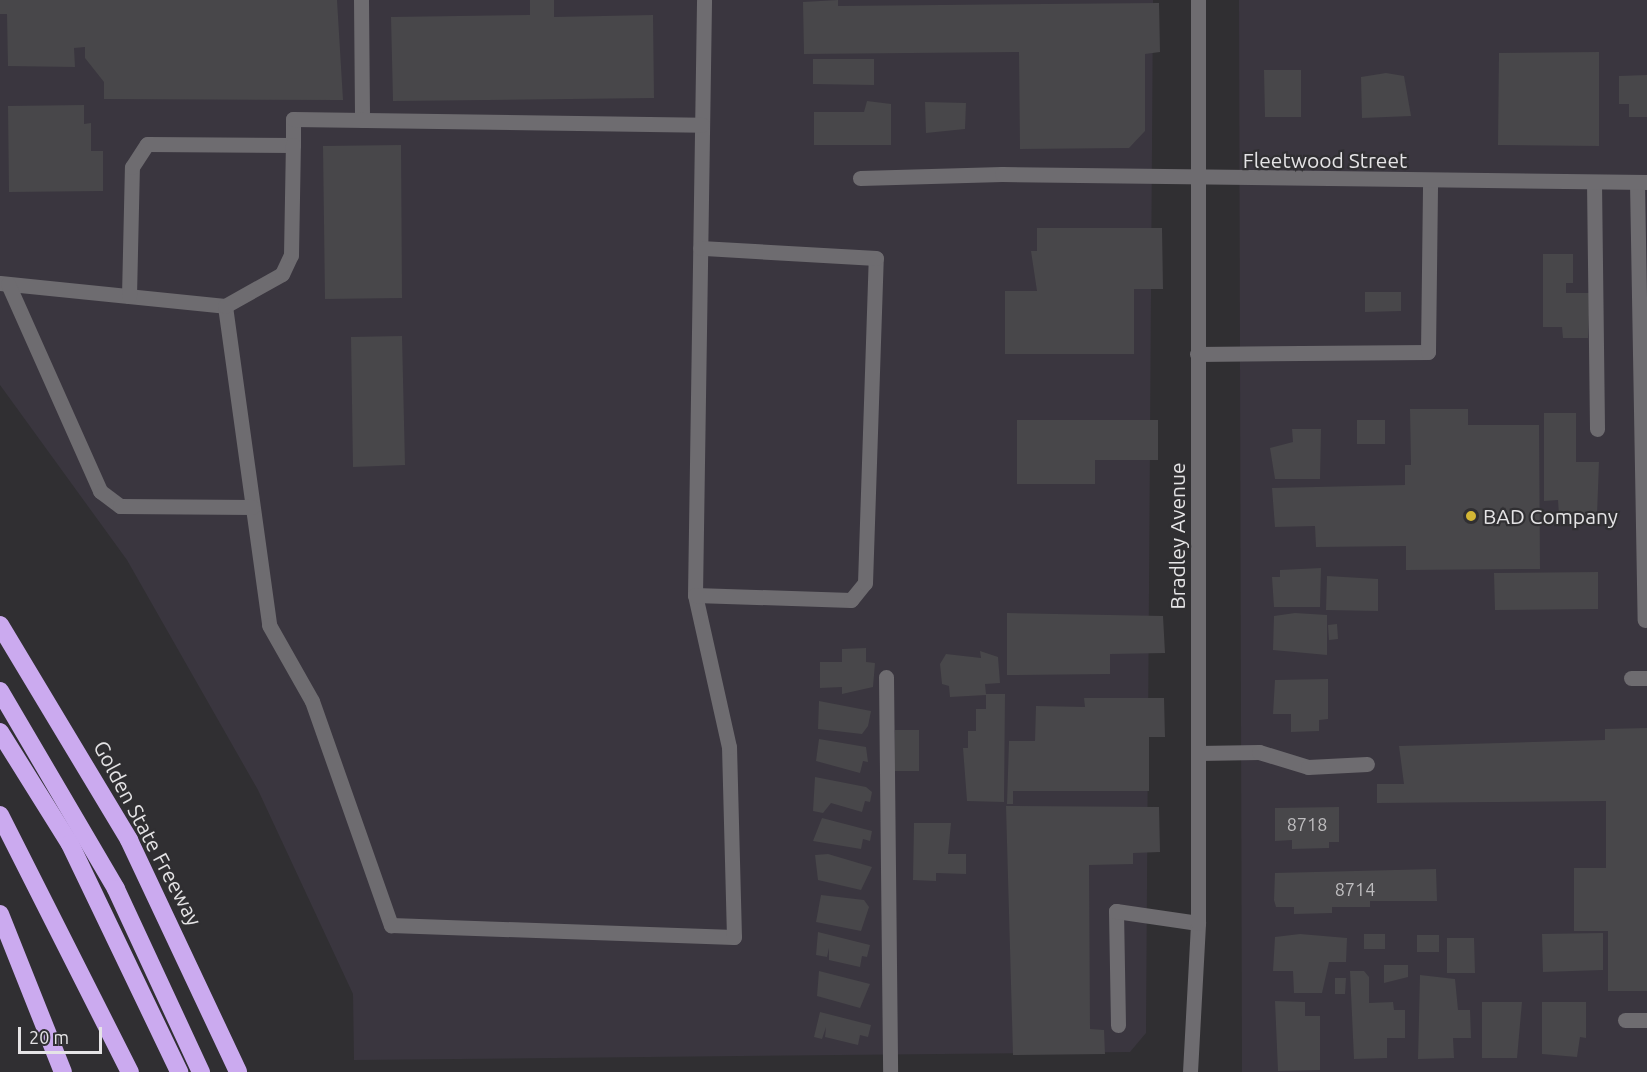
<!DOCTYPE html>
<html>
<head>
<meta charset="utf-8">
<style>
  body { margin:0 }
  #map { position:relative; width:1647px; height:1072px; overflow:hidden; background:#302f32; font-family:Ubuntu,sans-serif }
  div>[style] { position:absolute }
  .built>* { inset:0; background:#3a363f }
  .building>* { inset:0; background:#48474a }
  .service>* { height:15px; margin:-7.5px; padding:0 7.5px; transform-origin:7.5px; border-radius:7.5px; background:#6e6c70 }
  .minor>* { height:15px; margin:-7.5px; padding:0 7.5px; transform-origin:7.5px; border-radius:7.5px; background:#6e6c70 }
  .motorway>* { height:18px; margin:-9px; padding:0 9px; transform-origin:9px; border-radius:9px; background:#cbaaef }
  .dots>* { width:16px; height:16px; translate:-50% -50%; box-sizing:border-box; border:3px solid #302f32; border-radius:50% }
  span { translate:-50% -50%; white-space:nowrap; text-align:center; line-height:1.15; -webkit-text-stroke:4.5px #302f32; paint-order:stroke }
  .number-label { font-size:18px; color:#bebdbf }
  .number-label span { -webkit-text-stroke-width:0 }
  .street-label { font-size:21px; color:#e5e4e6 }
  .poi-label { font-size:21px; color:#e5e4e6 }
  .left { translate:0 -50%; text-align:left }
  .scale { position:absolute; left:18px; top:1027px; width:84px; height:27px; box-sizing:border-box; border:3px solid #e5e4e6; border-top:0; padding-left:8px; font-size:18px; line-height:21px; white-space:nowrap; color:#e5e4e6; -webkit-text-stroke:4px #302f32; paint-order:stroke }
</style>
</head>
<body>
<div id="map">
  <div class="built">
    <div style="clip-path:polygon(0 0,1153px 0,1146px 1033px,1130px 1052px,354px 1060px,353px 994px,258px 790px,127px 560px,0 385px)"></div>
    <div style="clip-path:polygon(1239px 0,1647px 0,1647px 1072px,1242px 1072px)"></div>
  </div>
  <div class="building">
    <div style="clip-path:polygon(0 0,337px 0,343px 100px,104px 99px,104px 82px,85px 58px,85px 47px,74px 48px,75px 67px,8px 66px,7px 14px,0 14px)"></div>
    <div style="clip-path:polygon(530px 0,554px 0,554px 17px,653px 15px,654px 98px,393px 101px,391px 17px,530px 15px)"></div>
    <div style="clip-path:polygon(838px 0,838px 6px,1159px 3px,1160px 52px,1145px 54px,1145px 131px,1129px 148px,1020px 149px,1019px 52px,804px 54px,803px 2px)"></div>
    <div style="clip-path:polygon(1599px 52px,1599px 146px,1498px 145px,1499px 53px)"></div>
    <div style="clip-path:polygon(813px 59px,874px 59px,874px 85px,813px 84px)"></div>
    <div style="clip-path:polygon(1264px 70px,1301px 70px,1301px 117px,1265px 117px)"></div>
    <div style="clip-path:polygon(1386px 73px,1404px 76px,1411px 116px,1362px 118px,1361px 77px)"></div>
    <div style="clip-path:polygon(1647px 75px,1647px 117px,1629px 117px,1629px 104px,1619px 104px,1619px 76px)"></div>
    <div style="clip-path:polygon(867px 101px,891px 104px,891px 145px,814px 145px,814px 112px,864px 112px)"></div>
    <div style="clip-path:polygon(925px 102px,966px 103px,965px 129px,926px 133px)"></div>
    <div style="clip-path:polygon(84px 105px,84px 124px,91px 123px,91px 151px,103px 151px,103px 191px,9px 192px,8px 106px)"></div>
    <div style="clip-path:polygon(401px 145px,402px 298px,325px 299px,323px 146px)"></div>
    <div style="clip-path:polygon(1037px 228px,1162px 228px,1163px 289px,1134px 289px,1134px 354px,1005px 354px,1005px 291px,1037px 291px,1031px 251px,1037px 251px)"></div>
    <div style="clip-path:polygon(1543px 254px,1573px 254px,1573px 283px,1566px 283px,1566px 293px,1590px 293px,1588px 338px,1563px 338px,1562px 327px,1543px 327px)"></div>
    <div style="clip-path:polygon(1365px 292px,1401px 292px,1401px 311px,1365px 312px)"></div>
    <div style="clip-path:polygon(402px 336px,405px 465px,353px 467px,351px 337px)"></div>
    <div style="clip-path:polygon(1410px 409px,1468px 409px,1468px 425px,1539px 425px,1540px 569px,1406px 570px,1406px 546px,1316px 547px,1315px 526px,1275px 527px,1272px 488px,1405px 485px,1405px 465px,1411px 465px)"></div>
    <div style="clip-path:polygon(1544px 413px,1576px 413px,1576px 462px,1599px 462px,1597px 515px,1559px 515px,1558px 500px,1544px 501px)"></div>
    <div style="clip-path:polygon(1017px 420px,1158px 420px,1158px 460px,1095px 460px,1095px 484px,1017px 484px)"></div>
    <div style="clip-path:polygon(1357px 420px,1385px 420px,1385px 444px,1357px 444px)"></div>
    <div style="clip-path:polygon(1292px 429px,1321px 429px,1320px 479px,1275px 479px,1270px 448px,1293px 442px)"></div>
    <div style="clip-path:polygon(1321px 568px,1320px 607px,1274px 607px,1272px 577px,1280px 577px,1280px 570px)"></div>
    <div style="clip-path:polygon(1598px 572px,1598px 609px,1495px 610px,1494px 573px)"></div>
    <div style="clip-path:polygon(1327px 576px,1378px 579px,1378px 611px,1326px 610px)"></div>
    <div style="clip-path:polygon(1007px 613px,1163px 616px,1165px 653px,1110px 654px,1110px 674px,1007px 675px)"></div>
    <div style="clip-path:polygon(1295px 613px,1327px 615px,1327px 655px,1273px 650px,1274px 616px)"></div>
    <div style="clip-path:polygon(1337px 624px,1338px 639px,1329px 640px,1328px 625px)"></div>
    <div style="clip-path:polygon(866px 648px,866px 662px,875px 663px,873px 687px,842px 694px,842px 687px,820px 688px,820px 662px,842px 662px,842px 649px)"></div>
    <div style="clip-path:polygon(980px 651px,998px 657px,1000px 683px,985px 684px,986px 694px,1005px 694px,1004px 802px,967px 801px,963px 748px,968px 748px,968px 731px,976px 731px,976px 709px,986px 709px,986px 695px,950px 697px,949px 686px,942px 684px,940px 664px,946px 654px,981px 658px)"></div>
    <div style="clip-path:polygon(1328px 679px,1328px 719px,1319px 720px,1319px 731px,1291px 732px,1291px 714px,1273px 714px,1275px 680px)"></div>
    <div style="clip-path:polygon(1084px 698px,1164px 698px,1165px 737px,1149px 737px,1149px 791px,1013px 791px,1013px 804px,1007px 804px,1009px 741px,1035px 741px,1036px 706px,1085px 707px)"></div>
    <div style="clip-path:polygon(819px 701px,871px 711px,868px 726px,862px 734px,818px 729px)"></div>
    <div style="clip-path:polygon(1647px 728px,1647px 991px,1608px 991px,1608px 931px,1574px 931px,1574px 868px,1606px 868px,1606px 801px,1377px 803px,1377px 784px,1404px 784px,1399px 746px,1605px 740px,1605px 729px)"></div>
    <div style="clip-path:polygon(895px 730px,919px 730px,919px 771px,894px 771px)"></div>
    <div style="clip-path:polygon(819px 739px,866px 747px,868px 762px,863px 761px,860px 773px,816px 761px)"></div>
    <div style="clip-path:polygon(815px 777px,866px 787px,872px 792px,870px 802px,865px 801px,862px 812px,831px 803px,823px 813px,813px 811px)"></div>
    <div style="clip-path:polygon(1006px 806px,1159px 807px,1160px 852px,1133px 853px,1133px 864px,1089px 865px,1090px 1029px,1104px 1030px,1105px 1054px,1013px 1055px)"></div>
    <div style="clip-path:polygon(1339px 807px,1339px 842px,1329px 842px,1329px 848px,1292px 849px,1292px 840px,1275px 841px,1275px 808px)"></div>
    <div style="clip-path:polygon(822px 818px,872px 831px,870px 841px,863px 839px,861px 849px,813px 841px)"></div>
    <div style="clip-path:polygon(914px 823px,951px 823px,948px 854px,966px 854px,966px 874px,936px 873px,936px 881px,913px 880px)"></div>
    <div style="clip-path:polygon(828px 854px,872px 867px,861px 890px,818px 880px,815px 855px)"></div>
    <div style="clip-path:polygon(1436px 869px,1437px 901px,1370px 901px,1370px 907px,1332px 907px,1332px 913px,1294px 914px,1294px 907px,1276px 907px,1274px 900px,1275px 873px)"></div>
    <div style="clip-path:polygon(821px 895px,864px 900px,869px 907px,861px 931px,816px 922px)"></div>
    <div style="clip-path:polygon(818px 932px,870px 945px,867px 957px,862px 956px,860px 967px,829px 960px,829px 948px,827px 957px,816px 955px)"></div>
    <div style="clip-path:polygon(1603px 933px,1603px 970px,1543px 972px,1542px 934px)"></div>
    <div style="clip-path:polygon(1300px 934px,1347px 938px,1346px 962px,1329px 962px,1322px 993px,1294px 993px,1293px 971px,1273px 971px,1275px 937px)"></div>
    <div style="clip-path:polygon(1364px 934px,1385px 934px,1385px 949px,1364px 949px)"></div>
    <div style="clip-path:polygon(1417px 935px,1439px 935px,1439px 952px,1417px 952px)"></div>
    <div style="clip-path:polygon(1447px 938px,1474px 938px,1475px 973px,1447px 973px)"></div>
    <div style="clip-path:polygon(1384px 965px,1408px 965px,1408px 977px,1384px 983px)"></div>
    <div style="clip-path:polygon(819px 971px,870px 984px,860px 1008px,817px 996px)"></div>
    <div style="clip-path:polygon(1350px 971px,1364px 971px,1369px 977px,1369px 1003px,1393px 1002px,1394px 1010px,1405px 1010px,1405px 1038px,1387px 1038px,1387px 1058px,1354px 1059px)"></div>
    <div style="clip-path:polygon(1420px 975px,1455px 979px,1458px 1010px,1470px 1010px,1471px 1038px,1453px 1038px,1454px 1058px,1418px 1059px)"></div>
    <div style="clip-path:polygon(1335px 978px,1346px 978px,1345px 994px,1335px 994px)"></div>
    <div style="clip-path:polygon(1275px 1001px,1305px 1002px,1305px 1016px,1320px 1016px,1320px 1070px,1278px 1071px)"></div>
    <div style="clip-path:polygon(1482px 1002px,1522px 1002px,1517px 1058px,1482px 1058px)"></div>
    <div style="clip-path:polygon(1542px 1002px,1586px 1002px,1586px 1038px,1580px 1037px,1577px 1057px,1542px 1054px)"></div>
    <div style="clip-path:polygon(820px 1012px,871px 1025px,868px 1037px,860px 1035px,858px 1045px,825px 1037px,826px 1027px,822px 1039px,814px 1037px)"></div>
  </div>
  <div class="service">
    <div style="left:361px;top:0;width:120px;rotate:89.5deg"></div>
    <div style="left:860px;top:178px;width:142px;rotate:-1.6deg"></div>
    <div style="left:1594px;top:182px;width:247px;rotate:89.3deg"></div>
    <div style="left:1637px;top:182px;width:438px;rotate:89deg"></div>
    <div style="left:0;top:283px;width:226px;rotate:5.8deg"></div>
    <div style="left:225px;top:306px;width:322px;rotate:82.1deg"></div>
    <div style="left:269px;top:625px;width:87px;rotate:60.5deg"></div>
    <div style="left:312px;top:701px;width:238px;rotate:70.6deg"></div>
    <div style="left:391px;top:925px;width:343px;rotate:2deg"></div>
    <div style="left:734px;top:937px;width:190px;rotate:-91.5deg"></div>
    <div style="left:729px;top:747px;width:156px;rotate:-102.6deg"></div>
    <div style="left:695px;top:595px;width:595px;rotate:-89.13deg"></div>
    <div style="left:8px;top:284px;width:227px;rotate:66deg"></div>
    <div style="left:100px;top:491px;width:25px;rotate:37deg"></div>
    <div style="left:120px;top:506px;width:132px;rotate:0.4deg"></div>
    <div style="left:129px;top:296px;width:129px;rotate:-88.7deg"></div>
    <div style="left:132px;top:167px;width:27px;rotate:-57deg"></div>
    <div style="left:147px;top:144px;width:146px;rotate:0.4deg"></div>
    <div style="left:293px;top:145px;width:26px;rotate:-90deg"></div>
    <div style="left:293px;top:119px;width:409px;rotate:0.8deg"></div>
    <div style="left:225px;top:306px;width:65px;rotate:-29.3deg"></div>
    <div style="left:282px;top:274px;width:21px;rotate:-65deg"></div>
    <div style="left:291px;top:255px;width:110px;rotate:-89deg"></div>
    <div style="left:1197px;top:354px;width:231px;rotate:-0.5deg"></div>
    <div style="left:1428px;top:352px;width:171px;rotate:-89.3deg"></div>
    <div style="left:695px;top:595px;width:156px;rotate:1.8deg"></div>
    <div style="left:851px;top:600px;width:22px;rotate:-51deg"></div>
    <div style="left:865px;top:583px;width:325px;rotate:-88.1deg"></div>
    <div style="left:876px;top:258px;width:176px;rotate:-176.7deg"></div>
    <div style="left:886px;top:677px;width:395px;rotate:89.4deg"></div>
    <div style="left:1631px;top:678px;width:16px"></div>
    <div style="left:1198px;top:753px;width:61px;rotate:-0.9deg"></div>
    <div style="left:1259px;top:752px;width:51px;rotate:17deg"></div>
    <div style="left:1308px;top:767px;width:59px;rotate:-2.9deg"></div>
    <div style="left:1625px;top:1020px;width:22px"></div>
    <div style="left:1118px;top:1025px;width:114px;rotate:-91deg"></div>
    <div style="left:1116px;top:911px;width:83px;rotate:8.3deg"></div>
  </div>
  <div class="minor">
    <div style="left:1002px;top:174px;width:645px;rotate:0.71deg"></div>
    <div style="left:1190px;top:1072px;width:149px;rotate:-86.9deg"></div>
    <div style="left:1198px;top:923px;width:923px;rotate:-90deg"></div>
  </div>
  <div class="motorway">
    <div style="left:0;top:625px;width:251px;rotate:59deg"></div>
    <div style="left:129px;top:840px;width:256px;rotate:64.8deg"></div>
    <div style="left:0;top:691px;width:229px;rotate:59.6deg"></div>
    <div style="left:116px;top:889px;width:202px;rotate:65.1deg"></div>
    <div style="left:0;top:732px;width:132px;rotate:58deg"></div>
    <div style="left:70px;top:844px;width:253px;rotate:64.4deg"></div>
    <div style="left:0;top:815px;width:288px;rotate:63.2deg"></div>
    <div style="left:0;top:914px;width:170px;rotate:68.3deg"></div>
  </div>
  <div class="dots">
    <div style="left:1471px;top:516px;background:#d3b635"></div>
  </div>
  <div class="number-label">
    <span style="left:1307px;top:824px">8718</span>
    <span style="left:1355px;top:889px">8714</span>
  </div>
  <div class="street-label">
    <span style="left:1325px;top:160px">Fleetwood Street</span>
    <span style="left:1177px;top:536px;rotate:-90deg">Bradley Avenue</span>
    <span style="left:148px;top:833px;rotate:62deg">Golden State Freeway</span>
  </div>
  <div class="poi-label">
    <span class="left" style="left:1483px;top:516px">BAD Company</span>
  </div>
  <div class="scale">20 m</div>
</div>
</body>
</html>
